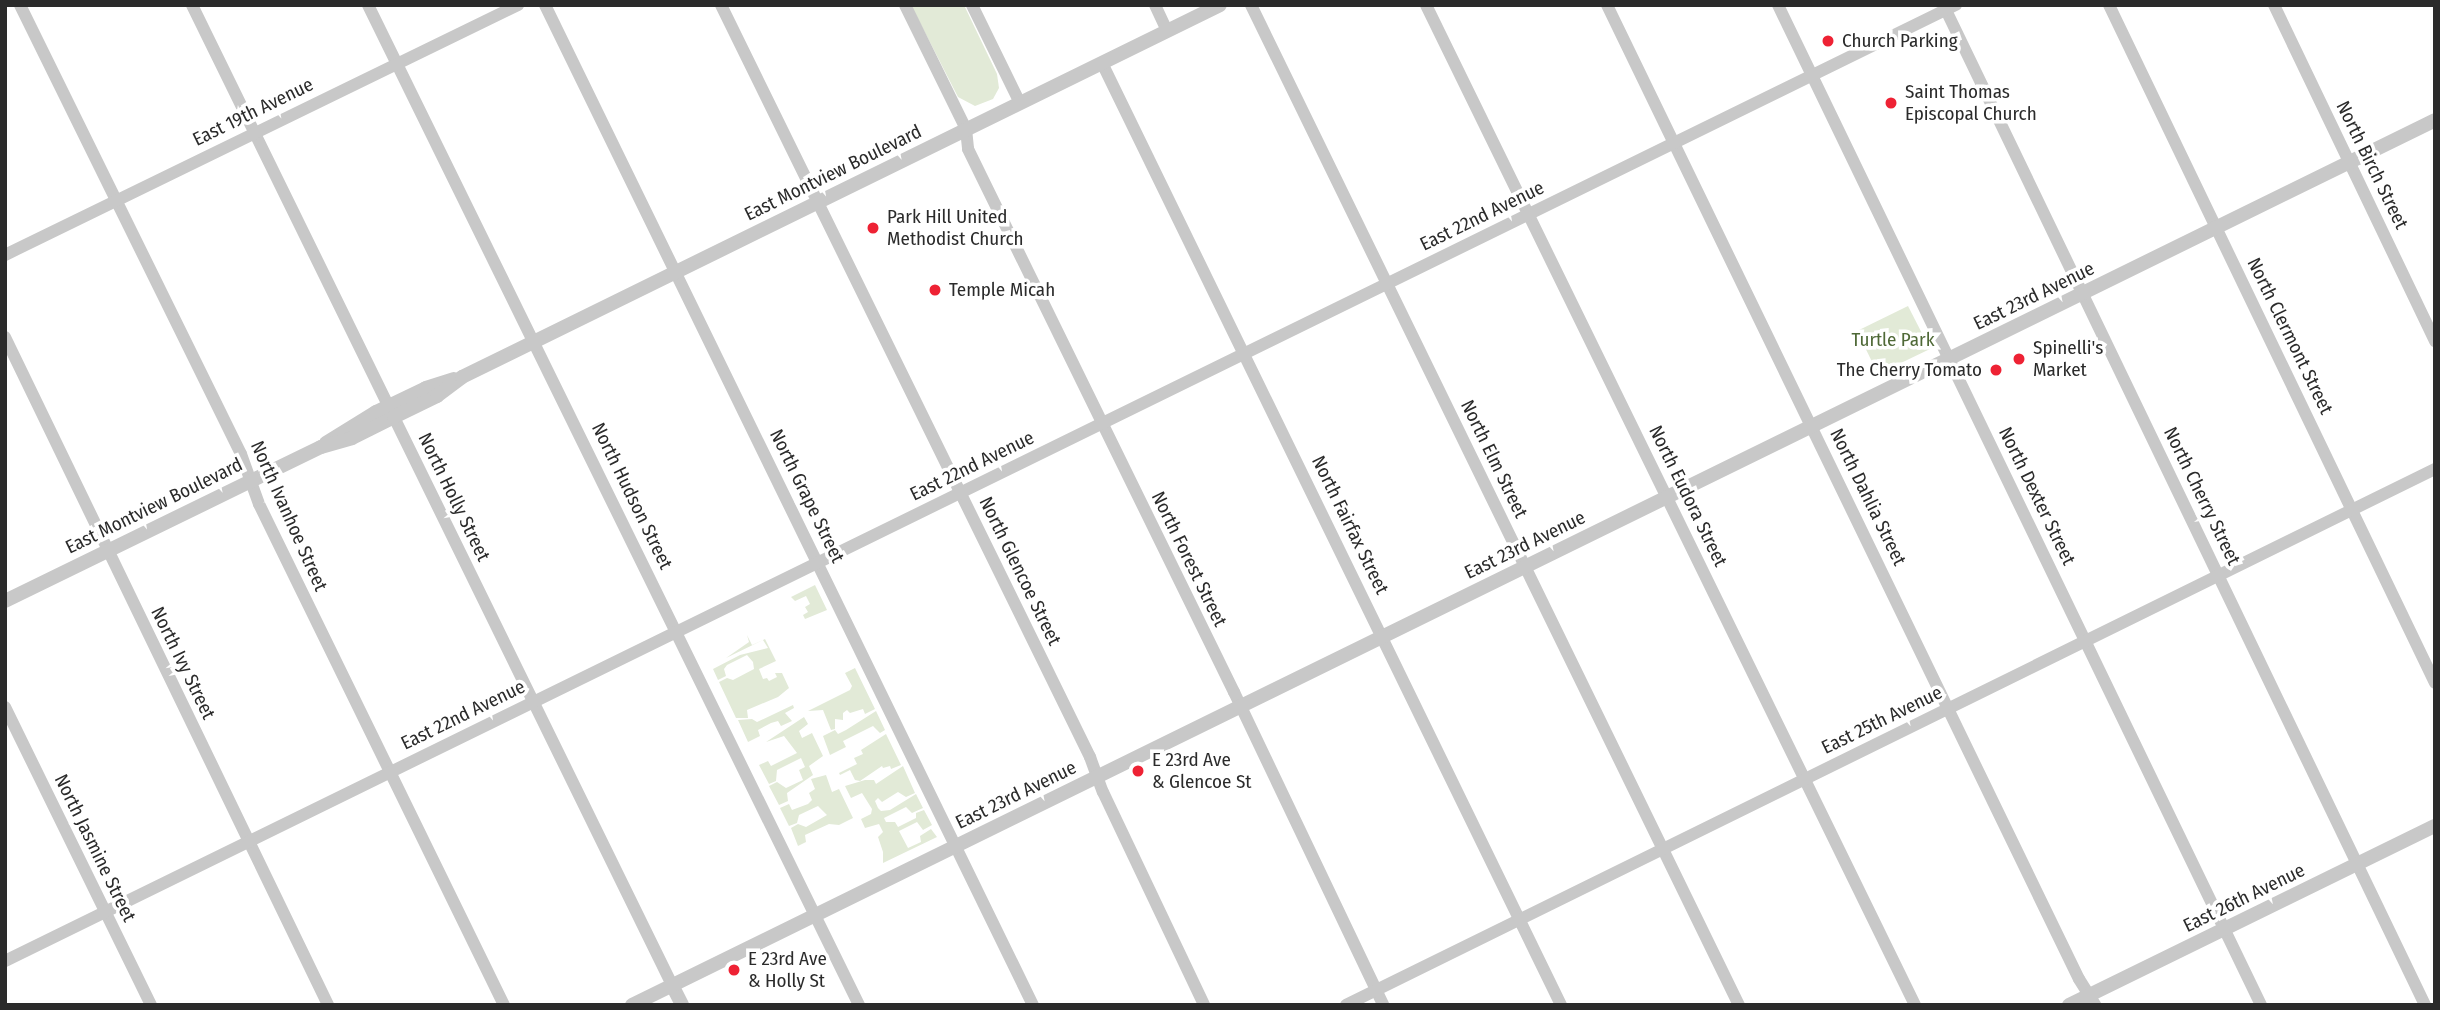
<!DOCTYPE html>
<html>
<head>
<meta charset="utf-8">
<style>
  body { margin:0 }
  #map { position:relative; width:2440px; height:1010px; overflow:hidden; background:#fff; font-family:"Fira Sans Condensed",sans-serif }
  div>[style] { position:absolute }
  .green>* { inset:0; background:#e2ead7 }
  .minor>* { height:12px; margin:-6px; padding:0 6px; transform-origin:6px; border-radius:6px; background:#c8c8c8 }
  .tertiary>* { height:14px; margin:-7px; padding:0 7px; transform-origin:7px; border-radius:7px; background:#c8c8c8 }
  .dots>* { width:19px; height:19px; translate:-50% -50%; box-sizing:border-box; border:4px solid #fff; border-radius:50% }
  span { translate:-50% -50%; white-space:nowrap; text-align:center; line-height:1.15; -webkit-text-stroke:7px #fff; paint-order:stroke }
  .poi-label { font-size:19px; color:#2b2b2b }
  .left { translate:0 -50%; text-align:left }
  .right { translate:-100% -50%; text-align:right }
  .street-label { font-size:19px; color:#2b2b2b }
  .park-label { font-size:19px; color:#4f6937 }
  .frame { position:absolute; inset:0; border:7px solid #2b2b2b; pointer-events:none }
</style>
</head>
<body>
<div id="map">
  <div class="green">
    <div style="clip-path:polygon(911px 5px,964px 5px,997px 74px,999px 88px,993px 99px,975px 106px,958px 97px)"></div>
    <div style="clip-path:polygon(1908px 306px,1930px 349px,1878px 374px,1857px 331px)"></div>
    <div style="clip-path:polygon(815px 585px,827px 610px,805px 619px,803px 615px,808px 612px,805px 607px,810px 604px,806px 596px,795px 601px,791px 597px)"></div>
    <div style="clip-path:polygon(747px 635px,752px 645px,765px 639px,776px 661px,759px 669px,763px 679px,767px 678px,769px 681px,777px 677px,775px 673px,782px 673px,789px 688px,778px 697px,747px 710px,748px 718px,736px 718px,719px 682px,727px 678px,733px 680px,754px 669px,753px 662px,747px 655px,727px 665px,724px 669px,726px 676px,718px 680px,713px 669px,740px 655px,768px 648px,763px 640px,726px 658px,749px 642px)"></div>
    <div style="clip-path:polygon(855px 668px,875px 709px,865px 714px,863px 709px,850px 713px,847px 710px,843px 713px,843px 720px,835px 719px,835px 729px,831px 730px,823px 710px,808px 711px,850px 690px,852px 686px,845px 673px)"></div>
    <div style="clip-path:polygon(793px 705px,794px 708px,785px 713px,792px 721px,781px 726px,778px 721px,771px 723px,758px 730px,760px 736px,748px 742px,738px 720px,752px 719px,757px 722px)"></div>
    <div style="clip-path:polygon(876px 711px,885px 730px,880px 733px,873px 726px,843px 741px,846px 747px,830px 755px,823px 736px,835px 730px,838px 734px,846px 730px)"></div>
    <div style="clip-path:polygon(804px 717px,808px 724px,799px 731px,802px 738px,812px 733px,823px 756px,809px 766px,813px 775px,787px 793px,788px 801px,779px 805px,769px 786px,777px 782px,786px 788px,803px 780px,799px 770px,805px 767px,801px 758px,777px 770px,776px 781px,769px 784px,759px 765px,768px 761px,771px 766px,797px 753px,784px 736px,766px 742px)"></div>
    <div style="clip-path:polygon(886px 734px,901px 765px,891px 769px,890px 766px,883px 768px,882px 766px,860px 781px,855px 780px,850px 770px,840px 775px,839px 773px,857px 764px,854px 758px,863px 754px,861px 750px)"></div>
    <div style="clip-path:polygon(903px 766px,915px 793px,906px 797px,898px 792px,882px 802px,878px 798px,875px 801px,878px 808px,881px 811px,890px 810px,916px 794px,923px 808px,912px 813px,906px 807px,884px 818px,886px 822px,895px 822px,898px 827px,916px 818px,916px 813px,924px 810px,932px 825px,923px 830px,917px 822px,899px 831px,908px 848px,921px 842px,920px 836px,931px 829px,937px 837px,883px 863px,883px 852px,878px 837px,883px 832px,879px 824px,865px 828px,861px 819px,871px 814px,872px 809px,862px 793px,851px 798px,845px 786px,865px 780px,874px 780px,876px 784px)"></div>
    <div style="clip-path:polygon(826px 775px,832px 792px,839px 789px,853px 818px,839px 825px,829px 824px,805px 835px,806px 842px,798px 846px,791px 828px,798px 824px,806px 827px,827px 815px,818px 806px,799px 815px,797px 823px,789px 826px,780px 808px,789px 804px,792px 810px,808px 804px,812px 800px,809px 793px,815px 789px,811px 779px)"></div>
  </div>
  <div class="minor">
    <div style="left:20px;top:5px;width:500px;rotate:63.79deg"></div>
    <div style="left:241px;top:454px;width:53px;rotate:70.2deg"></div>
    <div style="left:259px;top:504px;width:558px;rotate:63.94deg"></div>
    <div style="left:192px;top:5px;width:1091px;rotate:63.9deg"></div>
    <div style="left:368px;top:5px;width:1114px;rotate:63.85deg"></div>
    <div style="left:545px;top:5px;width:1113px;rotate:63.99deg"></div>
    <div style="left:721px;top:5px;width:838px;rotate:63.86deg"></div>
    <div style="left:1090px;top:757px;width:37px;rotate:70deg"></div>
    <div style="left:1103px;top:792px;width:236px;rotate:64.6deg"></div>
    <div style="left:905px;top:5px;width:138px;rotate:63.8deg"></div>
    <div style="left:966px;top:129px;width:20px;rotate:84deg"></div>
    <div style="left:968px;top:149px;width:605px;rotate:63.9deg"></div>
    <div style="left:1234px;top:692px;width:347px;rotate:64.5deg"></div>
    <div style="left:972px;top:5px;width:109px;rotate:63.9deg"></div>
    <div style="left:1155px;top:5px;width:29px;rotate:65deg"></div>
    <div style="left:1251px;top:5px;width:1113px;rotate:63.99deg"></div>
    <div style="left:1426px;top:5px;width:1113px;rotate:63.94deg"></div>
    <div style="left:1607px;top:5px;width:1082px;rotate:64.15deg"></div>
    <div style="left:2079px;top:979px;width:31px;rotate:58deg"></div>
    <div style="left:1778px;top:5px;width:1111px;rotate:64.22deg"></div>
    <div style="left:2109px;top:5px;width:752px;rotate:64.32deg"></div>
    <div style="left:2274px;top:5px;width:373px;rotate:64.4deg"></div>
    <div style="left:1944px;top:6px;width:1109px;rotate:64.29deg"></div>
    <div style="left:1102px;top:63px;width:1048px;rotate:64.02deg"></div>
    <div style="left:5px;top:255px;width:571px;rotate:-25.98deg"></div>
    <div style="left:5px;top:337px;width:742px;rotate:64.19deg"></div>
    <div style="left:5px;top:707px;width:332px;rotate:63.9deg"></div>
    <div style="left:5px;top:961px;width:2173px;rotate:-26.11deg"></div>
    <div style="left:1346px;top:1005px;width:1214px;rotate:-26.21deg"></div>
  </div>
  <div class="tertiary">
    <div style="left:326px;top:443px;width:59px;rotate:-31.8deg"></div>
    <div style="left:376px;top:412px;width:55px;rotate:-25.6deg"></div>
    <div style="left:426px;top:388px;width:29px;rotate:-18deg"></div>
    <div style="left:5px;top:601px;width:352px;rotate:-26deg"></div>
    <div style="left:321px;top:447px;width:32px;rotate:-16deg"></div>
    <div style="left:352px;top:438px;width:47px;rotate:-26.6deg"></div>
    <div style="left:394px;top:417px;width:48px;rotate:-26deg"></div>
    <div style="left:437px;top:396px;width:31px;rotate:-37deg"></div>
    <div style="left:462px;top:377px;width:844px;rotate:-26.14deg"></div>
    <div style="left:672px;top:985px;width:22px;rotate:63deg"></div>
    <div style="left:632px;top:1005px;width:2008px;rotate:-26.14deg"></div>
    <div style="left:2069px;top:1005px;width:407px;rotate:-26.1deg"></div>
  </div>
  <div class="dots">
    <div style="left:1828px;top:41px;background:#ee2234"></div>
    <div style="left:1891px;top:103px;background:#ee2234"></div>
    <div style="left:873px;top:228px;background:#ee2234"></div>
    <div style="left:935px;top:290px;background:#ee2234"></div>
    <div style="left:2019px;top:359px;background:#ee2234"></div>
    <div style="left:1996px;top:370px;background:#ee2234"></div>
    <div style="left:1138px;top:771px;background:#ee2234"></div>
    <div style="left:734px;top:970px;background:#ee2234"></div>
  </div>
  <div class="poi-label">
    <span class="left" style="left:1842px;top:41px">Church Parking</span>
    <span class="left" style="left:1905px;top:103px">Saint Thomas<br>Episcopal Church</span>
    <span class="left" style="left:887px;top:228px">Park Hill United<br>Methodist Church</span>
    <span class="left" style="left:949px;top:290px">Temple Micah</span>
    <span class="left" style="left:2033px;top:359px">Spinelli's<br>Market</span>
    <span class="right" style="left:1982px;top:370px">The Cherry Tomato</span>
    <span class="left" style="left:1152px;top:771px">E 23rd Ave<br>&amp; Glencoe St</span>
    <span class="left" style="left:748px;top:970px">E 23rd Ave<br>&amp; Holly St</span>
  </div>
  <div class="street-label">
    <span style="left:253px;top:112px;rotate:-26deg">East 19th Avenue</span>
    <span style="left:2372px;top:165px;rotate:64deg">North Birch Street</span>
    <span style="left:833px;top:173px;rotate:-26deg">East Montview Boulevard</span>
    <span style="left:1482px;top:216px;rotate:-26deg">East 22nd Avenue</span>
    <span style="left:2034px;top:296px;rotate:-26deg">East 23rd Avenue</span>
    <span style="left:2290px;top:336px;rotate:64deg">North Clermont Street</span>
    <span style="left:1494px;top:459px;rotate:64deg">North Elm Street</span>
    <span style="left:972px;top:466px;rotate:-26deg">East 22nd Avenue</span>
    <span style="left:632px;top:496px;rotate:64deg">North Hudson Street</span>
    <span style="left:807px;top:496px;rotate:64deg">North Grape Street</span>
    <span style="left:1688px;top:496px;rotate:64deg">North Eudora Street</span>
    <span style="left:2037px;top:496px;rotate:64deg">North Dexter Street</span>
    <span style="left:2202px;top:496px;rotate:64deg">North Cherry Street</span>
    <span style="left:454px;top:497px;rotate:64deg">North Holly Street</span>
    <span style="left:1868px;top:497px;rotate:64deg">North Dahlia Street</span>
    <span style="left:154px;top:506px;rotate:-26deg">East Montview Boulevard</span>
    <span style="left:289px;top:516px;rotate:66deg">North Ivanhoe Street</span>
    <span style="left:1350px;top:525px;rotate:64deg">North Fairfax Street</span>
    <span style="left:1525px;top:545px;rotate:-26deg">East 23rd Avenue</span>
    <span style="left:1189px;top:559px;rotate:64deg">North Forest Street</span>
    <span style="left:1020px;top:571px;rotate:64deg">North Glencoe Street</span>
    <span style="left:183px;top:663px;rotate:64deg">North Ivy Street</span>
    <span style="left:463px;top:715px;rotate:-26deg">East 22nd Avenue</span>
    <span style="left:1882px;top:720px;rotate:-26deg">East 25th Avenue</span>
    <span style="left:1016px;top:795px;rotate:-26deg">East 23rd Avenue</span>
    <span style="left:95px;top:848px;rotate:64deg">North Jasmine Street</span>
    <span style="left:2244px;top:898px;rotate:-26deg">East 26th Avenue</span>
  </div>
  <div class="park-label">
    <span style="left:1893px;top:340px">Turtle Park</span>
  </div>
  <div class="frame"></div>
</div>
</body>
</html>
